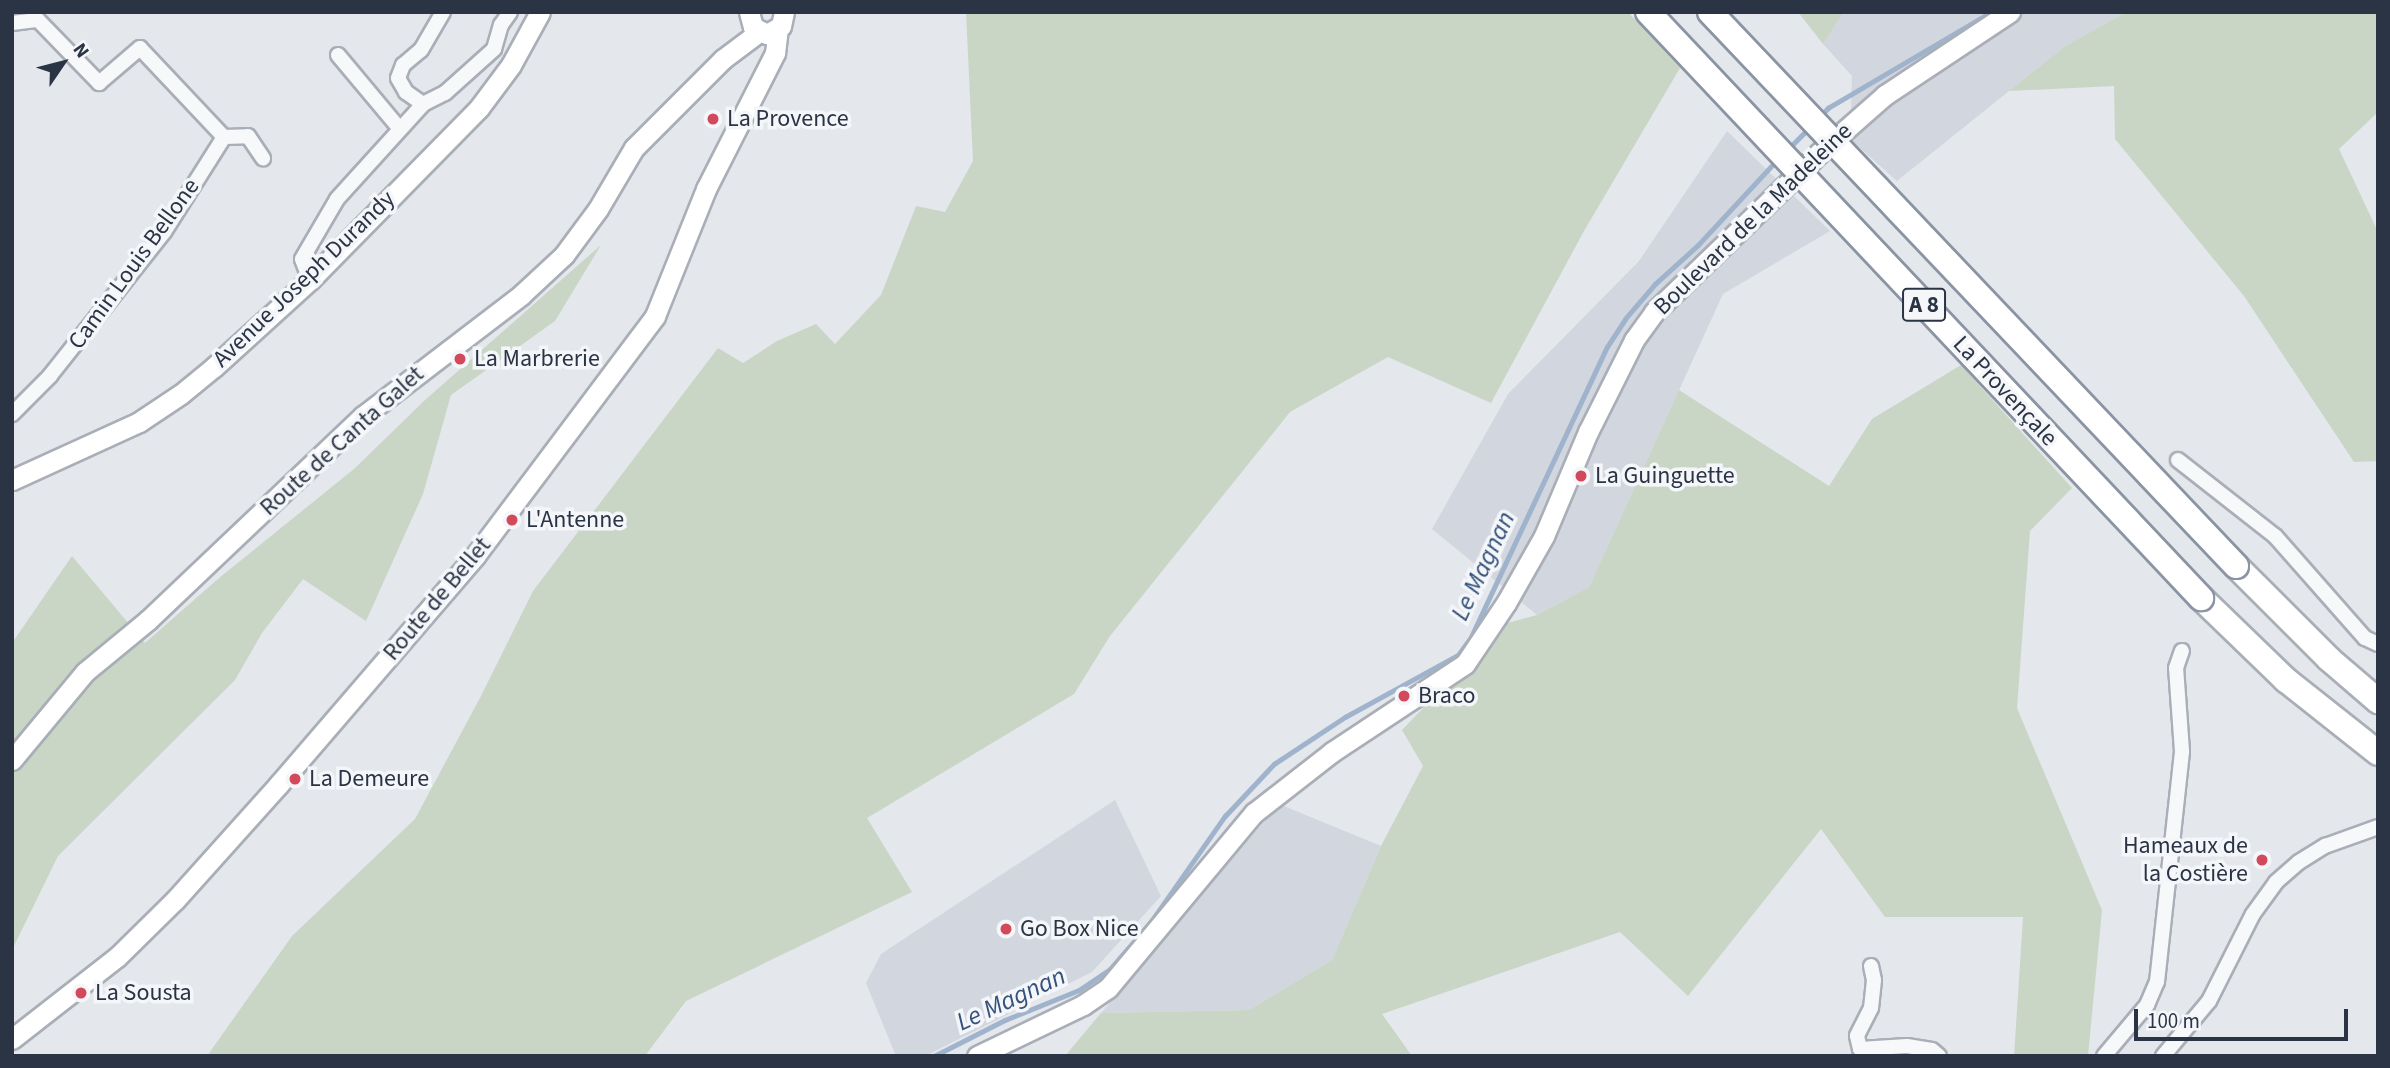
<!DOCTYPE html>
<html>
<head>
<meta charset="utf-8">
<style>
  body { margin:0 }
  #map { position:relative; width:2390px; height:1068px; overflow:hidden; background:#e4e7ec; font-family:"Source Sans 3",sans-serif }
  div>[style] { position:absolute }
  .built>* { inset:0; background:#d2d6de }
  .green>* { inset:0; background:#c9d6c5 }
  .stream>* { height:4.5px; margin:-2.25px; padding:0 2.25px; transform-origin:2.25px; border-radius:2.25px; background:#9fb4cc }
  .roads { filter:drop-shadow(2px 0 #a9aeb7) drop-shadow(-2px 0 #a9aeb7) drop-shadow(0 2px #a9aeb7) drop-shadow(0 -2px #a9aeb7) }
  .street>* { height:14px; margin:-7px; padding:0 7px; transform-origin:7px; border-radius:7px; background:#f7f8fa }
  .secondary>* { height:19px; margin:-9.5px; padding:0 9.5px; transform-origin:9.5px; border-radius:9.5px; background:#fff }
  .highway>* { height:24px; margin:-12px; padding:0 12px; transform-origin:12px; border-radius:12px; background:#fff }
  .bridges { filter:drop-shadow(2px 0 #8b94a3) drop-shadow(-2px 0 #8b94a3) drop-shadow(0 2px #8b94a3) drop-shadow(0 -2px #8b94a3) }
  .highway-bridge>* { height:24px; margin:-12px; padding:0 12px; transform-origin:12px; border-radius:12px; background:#fff }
  .dots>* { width:19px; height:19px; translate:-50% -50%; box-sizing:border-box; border:4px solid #f4f6f9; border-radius:50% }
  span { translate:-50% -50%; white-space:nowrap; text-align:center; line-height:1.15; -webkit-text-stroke:7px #f4f6f9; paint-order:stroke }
  .shield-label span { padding:2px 5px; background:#f4f6f9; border:2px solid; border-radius:5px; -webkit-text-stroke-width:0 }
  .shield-label { font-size:23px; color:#2b3445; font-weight:700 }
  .poi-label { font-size:24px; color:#2b3445 }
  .left { translate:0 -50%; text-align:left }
  .right { translate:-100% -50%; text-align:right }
  .street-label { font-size:24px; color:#2b3445 }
  .water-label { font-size:26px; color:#34527a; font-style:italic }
  .frame { position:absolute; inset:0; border:14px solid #2b3445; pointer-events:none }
  .north { position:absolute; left:28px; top:28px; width:70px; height:70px; -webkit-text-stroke:5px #f4f6f9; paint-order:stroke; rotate:55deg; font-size:19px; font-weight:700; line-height:28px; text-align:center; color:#2b3445 }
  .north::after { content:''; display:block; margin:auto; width:24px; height:32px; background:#2b3445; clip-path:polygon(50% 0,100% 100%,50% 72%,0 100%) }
  .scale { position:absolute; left:2134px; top:1009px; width:214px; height:32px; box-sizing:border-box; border:4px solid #2b3445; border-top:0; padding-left:9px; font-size:21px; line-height:24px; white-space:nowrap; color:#2b3445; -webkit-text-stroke:5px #f4f6f9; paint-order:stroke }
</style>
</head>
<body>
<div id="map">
  <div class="built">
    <div style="clip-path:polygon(1844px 12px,2126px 12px,2065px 46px,1897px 181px,1850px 139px,1852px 76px,1823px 44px)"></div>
    <div style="clip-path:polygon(1727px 131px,1830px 231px,1723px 294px,1589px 587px,1537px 615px,1432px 529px,1508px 394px,1639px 261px)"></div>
    <div style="clip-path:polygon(1115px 800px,1161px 896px,1092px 972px,925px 1056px,896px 1056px,866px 983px,881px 954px)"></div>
    <div style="clip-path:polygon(1279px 804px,1381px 846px,1332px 960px,1249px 1010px,1101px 1013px)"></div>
  </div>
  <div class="green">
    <div style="clip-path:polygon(966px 12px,1628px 12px,1680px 68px,1584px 231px,1491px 403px,1388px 357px,1290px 412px,1110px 636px,1074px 694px,867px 818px,912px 892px,686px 1001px,645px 1056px,207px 1056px,292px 936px,415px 819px,481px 696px,533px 591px,718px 348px,743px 363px,777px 341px,816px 324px,835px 344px,881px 295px,916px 206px,945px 212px,973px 161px)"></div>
    <div style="clip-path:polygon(1798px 12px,1844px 12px,1823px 44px)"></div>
    <div style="clip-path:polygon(2126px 12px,2378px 12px,2378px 112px,2339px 149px,2378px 232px,2378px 461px,2354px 462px,2244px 296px,2115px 139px,2114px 86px,2009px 91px,2065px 46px)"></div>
    <div style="clip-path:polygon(601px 245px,555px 321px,451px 395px,423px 494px,366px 621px,303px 579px,262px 633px,235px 680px,58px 856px,12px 950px,12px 643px,72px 556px,145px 643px,219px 578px,354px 469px,425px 400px)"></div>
    <div style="clip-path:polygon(1961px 365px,2072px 488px,2030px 531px,2017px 708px,2102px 910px,2088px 1056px,2014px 1056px,2023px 917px,1885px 917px,1821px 829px,1688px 996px,1620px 932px,1382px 1014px,1412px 1056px,1065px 1056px,1101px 1013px,1249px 1010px,1332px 960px,1381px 846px,1423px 766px,1402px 730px,1504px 624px,1537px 615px,1589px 587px,1679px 390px,1829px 486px,1872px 419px)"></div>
  </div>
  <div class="stream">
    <div style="left:1819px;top:117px;width:13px;rotate:-45deg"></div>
    <div style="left:1828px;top:108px;width:189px;rotate:-30.5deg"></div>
    <div style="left:1787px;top:150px;width:30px;rotate:-45deg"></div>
    <div style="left:934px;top:1056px;width:80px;rotate:-26.9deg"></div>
    <div style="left:1005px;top:1020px;width:80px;rotate:-22.1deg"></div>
    <div style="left:1079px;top:990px;width:37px;rotate:-34deg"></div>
    <div style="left:1110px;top:969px;width:61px;rotate:-49deg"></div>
    <div style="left:1150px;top:923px;width:131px;rotate:-55deg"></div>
    <div style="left:1225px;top:816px;width:71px;rotate:-46.7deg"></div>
    <div style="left:1274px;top:764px;width:85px;rotate:-33.5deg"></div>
    <div style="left:1345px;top:717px;width:129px;rotate:-28.8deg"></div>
    <div style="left:1458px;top:655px;width:22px;rotate:-54deg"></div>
    <div style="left:1471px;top:637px;width:320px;rotate:-64.9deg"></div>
    <div style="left:1607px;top:347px;width:33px;rotate:-57deg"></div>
    <div style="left:1625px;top:319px;width:46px;rotate:-49.4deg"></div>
    <div style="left:1655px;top:284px;width:58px;rotate:-42.2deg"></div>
    <div style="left:1698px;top:245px;width:115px;rotate:-47.1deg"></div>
  </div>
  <div class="roads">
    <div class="street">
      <div style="left:12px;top:23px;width:26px;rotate:-7deg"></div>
      <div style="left:38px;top:20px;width:88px;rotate:45.9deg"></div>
      <div style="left:99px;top:83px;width:54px;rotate:-40.5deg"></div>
      <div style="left:140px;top:48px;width:122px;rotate:46.7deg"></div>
      <div style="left:224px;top:137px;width:112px;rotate:122.3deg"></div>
      <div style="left:164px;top:232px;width:184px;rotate:128.4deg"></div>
      <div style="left:50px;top:376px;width:54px;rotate:135deg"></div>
      <div style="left:338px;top:55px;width:95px;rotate:50.1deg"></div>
      <div style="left:423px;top:104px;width:21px;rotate:-145deg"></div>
      <div style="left:406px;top:92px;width:16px;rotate:-120deg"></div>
      <div style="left:398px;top:78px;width:14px;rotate:-69deg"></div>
      <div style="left:403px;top:65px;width:23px;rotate:-40deg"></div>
      <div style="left:421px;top:50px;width:44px;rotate:-59.9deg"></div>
      <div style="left:224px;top:137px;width:24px;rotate:-2deg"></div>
      <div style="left:248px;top:136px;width:27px;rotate:56deg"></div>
      <div style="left:310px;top:280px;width:22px;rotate:-111deg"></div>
      <div style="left:302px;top:259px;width:69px;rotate:-59.7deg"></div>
      <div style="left:337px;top:199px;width:128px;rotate:-47.8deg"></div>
      <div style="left:423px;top:104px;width:25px;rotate:-27deg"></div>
      <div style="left:445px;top:93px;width:66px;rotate:-41.9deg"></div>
      <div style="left:494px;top:49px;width:25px;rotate:-74deg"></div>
      <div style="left:501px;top:25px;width:16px;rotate:-55deg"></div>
      <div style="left:2178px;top:460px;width:123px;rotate:38.1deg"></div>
      <div style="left:2275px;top:536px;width:136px;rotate:48.6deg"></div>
      <div style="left:2365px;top:638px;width:14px;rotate:25deg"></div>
      <div style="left:1871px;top:966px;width:14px;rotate:78deg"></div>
      <div style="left:1874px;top:980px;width:28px;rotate:96deg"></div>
      <div style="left:1871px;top:1008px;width:31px;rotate:117deg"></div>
      <div style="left:1857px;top:1036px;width:13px;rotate:77deg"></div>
      <div style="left:1860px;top:1049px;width:47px;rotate:-3.7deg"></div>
      <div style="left:1907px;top:1046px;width:25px;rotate:9deg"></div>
      <div style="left:1932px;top:1050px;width:9px;rotate:41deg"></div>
      <div style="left:2104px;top:1056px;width:67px;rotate:-49.9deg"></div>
      <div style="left:2147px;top:1005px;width:25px;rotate:-67deg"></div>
      <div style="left:2157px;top:982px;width:232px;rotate:-83.8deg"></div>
      <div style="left:2182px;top:751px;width:83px;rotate:-94.1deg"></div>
      <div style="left:2176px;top:668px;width:18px;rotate:-71deg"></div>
      <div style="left:2163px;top:1056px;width:72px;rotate:-50.1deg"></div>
      <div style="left:2209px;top:1001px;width:97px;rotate:-63.2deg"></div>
      <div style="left:2253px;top:914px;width:39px;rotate:-54deg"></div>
      <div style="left:2276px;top:882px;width:30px;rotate:-41deg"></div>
      <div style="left:2299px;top:862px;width:31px;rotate:-32deg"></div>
      <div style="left:2325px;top:846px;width:56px;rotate:-19.7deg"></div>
    </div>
    <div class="secondary">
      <div style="left:749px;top:12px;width:16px;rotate:75deg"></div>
      <div style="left:753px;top:27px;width:16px;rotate:27deg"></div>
      <div style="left:767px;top:34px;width:16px;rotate:-30deg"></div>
      <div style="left:781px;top:26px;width:14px;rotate:-78deg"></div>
      <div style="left:12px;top:480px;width:140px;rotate:-24.5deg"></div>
      <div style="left:139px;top:422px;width:50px;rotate:-33.7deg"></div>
      <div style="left:181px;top:394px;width:43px;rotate:-39.3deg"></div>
      <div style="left:214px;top:367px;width:130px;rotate:-42.2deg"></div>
      <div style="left:310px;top:280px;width:241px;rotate:-45.5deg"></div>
      <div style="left:479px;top:108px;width:54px;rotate:-53.3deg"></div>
      <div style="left:511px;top:65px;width:60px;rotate:-61.3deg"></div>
      <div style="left:12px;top:760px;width:114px;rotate:-50.3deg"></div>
      <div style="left:85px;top:672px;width:82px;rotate:-39.5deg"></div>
      <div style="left:148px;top:620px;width:296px;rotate:-43.5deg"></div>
      <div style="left:363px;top:416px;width:199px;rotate:-37.4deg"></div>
      <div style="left:521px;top:295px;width:59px;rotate:-42.9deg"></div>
      <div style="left:564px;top:255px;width:57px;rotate:-53.5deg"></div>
      <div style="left:598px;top:209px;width:71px;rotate:-59.5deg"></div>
      <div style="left:634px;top:148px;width:126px;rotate:-45deg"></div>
      <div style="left:723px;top:59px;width:45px;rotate:-36.9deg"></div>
      <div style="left:12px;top:1039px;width:133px;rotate:-38deg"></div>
      <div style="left:117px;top:957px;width:81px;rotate:-44.5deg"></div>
      <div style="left:175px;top:900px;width:156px;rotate:-48.1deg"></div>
      <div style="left:279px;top:784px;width:301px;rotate:-49.3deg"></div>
      <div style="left:475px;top:556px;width:300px;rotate:-53.1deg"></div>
      <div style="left:655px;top:316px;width:137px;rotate:-68.1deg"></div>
      <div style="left:706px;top:189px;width:153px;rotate:-63.1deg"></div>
      <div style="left:775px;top:53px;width:24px;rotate:-83deg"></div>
      <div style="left:977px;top:1056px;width:118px;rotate:-25.7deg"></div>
      <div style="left:1083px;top:1005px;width:30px;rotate:-34deg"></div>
      <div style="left:1108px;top:988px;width:228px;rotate:-50.2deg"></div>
      <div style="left:1254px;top:813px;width:99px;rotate:-38deg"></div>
      <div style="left:1332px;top:752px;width:159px;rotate:-33.5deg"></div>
      <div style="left:1465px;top:664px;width:73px;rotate:-56.1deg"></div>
      <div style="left:1506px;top:603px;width:77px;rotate:-60.4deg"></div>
      <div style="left:1544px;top:536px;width:113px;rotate:-67.1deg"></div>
      <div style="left:1588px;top:432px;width:103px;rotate:-63.4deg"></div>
      <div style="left:1634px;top:340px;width:34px;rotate:-54deg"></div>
      <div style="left:1654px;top:312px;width:229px;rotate:-43.9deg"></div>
      <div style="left:1819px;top:153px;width:88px;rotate:-41.3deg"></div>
      <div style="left:1885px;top:95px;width:150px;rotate:-33.6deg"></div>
    </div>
    <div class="highway">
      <div style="left:2236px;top:566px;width:132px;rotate:45deg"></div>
      <div style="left:2329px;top:659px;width:65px;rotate:40.6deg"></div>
      <div style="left:2201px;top:598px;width:118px;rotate:44deg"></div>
      <div style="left:2286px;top:680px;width:117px;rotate:38.4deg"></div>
    </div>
  </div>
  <div class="bridges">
    <div class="highway-bridge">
      <div style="left:1648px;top:12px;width:806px;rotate:46.66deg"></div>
      <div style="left:1710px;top:12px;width:764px;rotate:46.49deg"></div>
    </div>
  </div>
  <div class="dots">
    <div style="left:713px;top:119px;background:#d1495b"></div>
    <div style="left:460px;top:359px;background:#d1495b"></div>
    <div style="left:1581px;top:476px;background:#d1495b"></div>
    <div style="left:512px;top:520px;background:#d1495b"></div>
    <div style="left:1404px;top:696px;background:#d1495b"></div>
    <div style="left:295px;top:779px;background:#d1495b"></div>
    <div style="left:2262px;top:860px;background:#d1495b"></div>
    <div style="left:1006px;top:929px;background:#d1495b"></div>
    <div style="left:81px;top:993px;background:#d1495b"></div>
  </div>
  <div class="shield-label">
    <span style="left:1924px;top:305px">A 8</span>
  </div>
  <div class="poi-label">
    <span class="left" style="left:727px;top:119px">La Provence</span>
    <span class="left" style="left:474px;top:359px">La Marbrerie</span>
    <span class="left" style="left:1595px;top:476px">La Guinguette</span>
    <span class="left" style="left:526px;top:520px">L'Antenne</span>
    <span class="left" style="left:1418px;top:696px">Braco</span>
    <span class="left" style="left:309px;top:779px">La Demeure</span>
    <span class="right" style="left:2248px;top:860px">Hameaux de<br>la Costière</span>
    <span class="left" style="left:1020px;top:929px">Go Box Nice</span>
    <span class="left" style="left:95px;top:993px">La Sousta</span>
  </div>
  <div class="street-label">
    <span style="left:1753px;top:219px;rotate:-44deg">Boulevard de la Madeleine</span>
    <span style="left:134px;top:264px;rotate:-54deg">Camin Louis Bellone</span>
    <span style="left:304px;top:279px;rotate:-44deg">Avenue Joseph Durandy</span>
    <span style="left:2005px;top:391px;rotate:47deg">La Provençale</span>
    <span style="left:342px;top:441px;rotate:-42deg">Route de Canta Galet</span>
    <span style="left:437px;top:599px;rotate:-50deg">Route de Bellet</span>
  </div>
  <div class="water-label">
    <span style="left:1483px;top:566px;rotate:-65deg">Le Magnan</span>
    <span style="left:1011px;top:999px;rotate:-25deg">Le Magnan</span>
  </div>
  <div class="frame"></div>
  <div class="north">N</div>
  <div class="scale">100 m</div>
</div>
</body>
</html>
